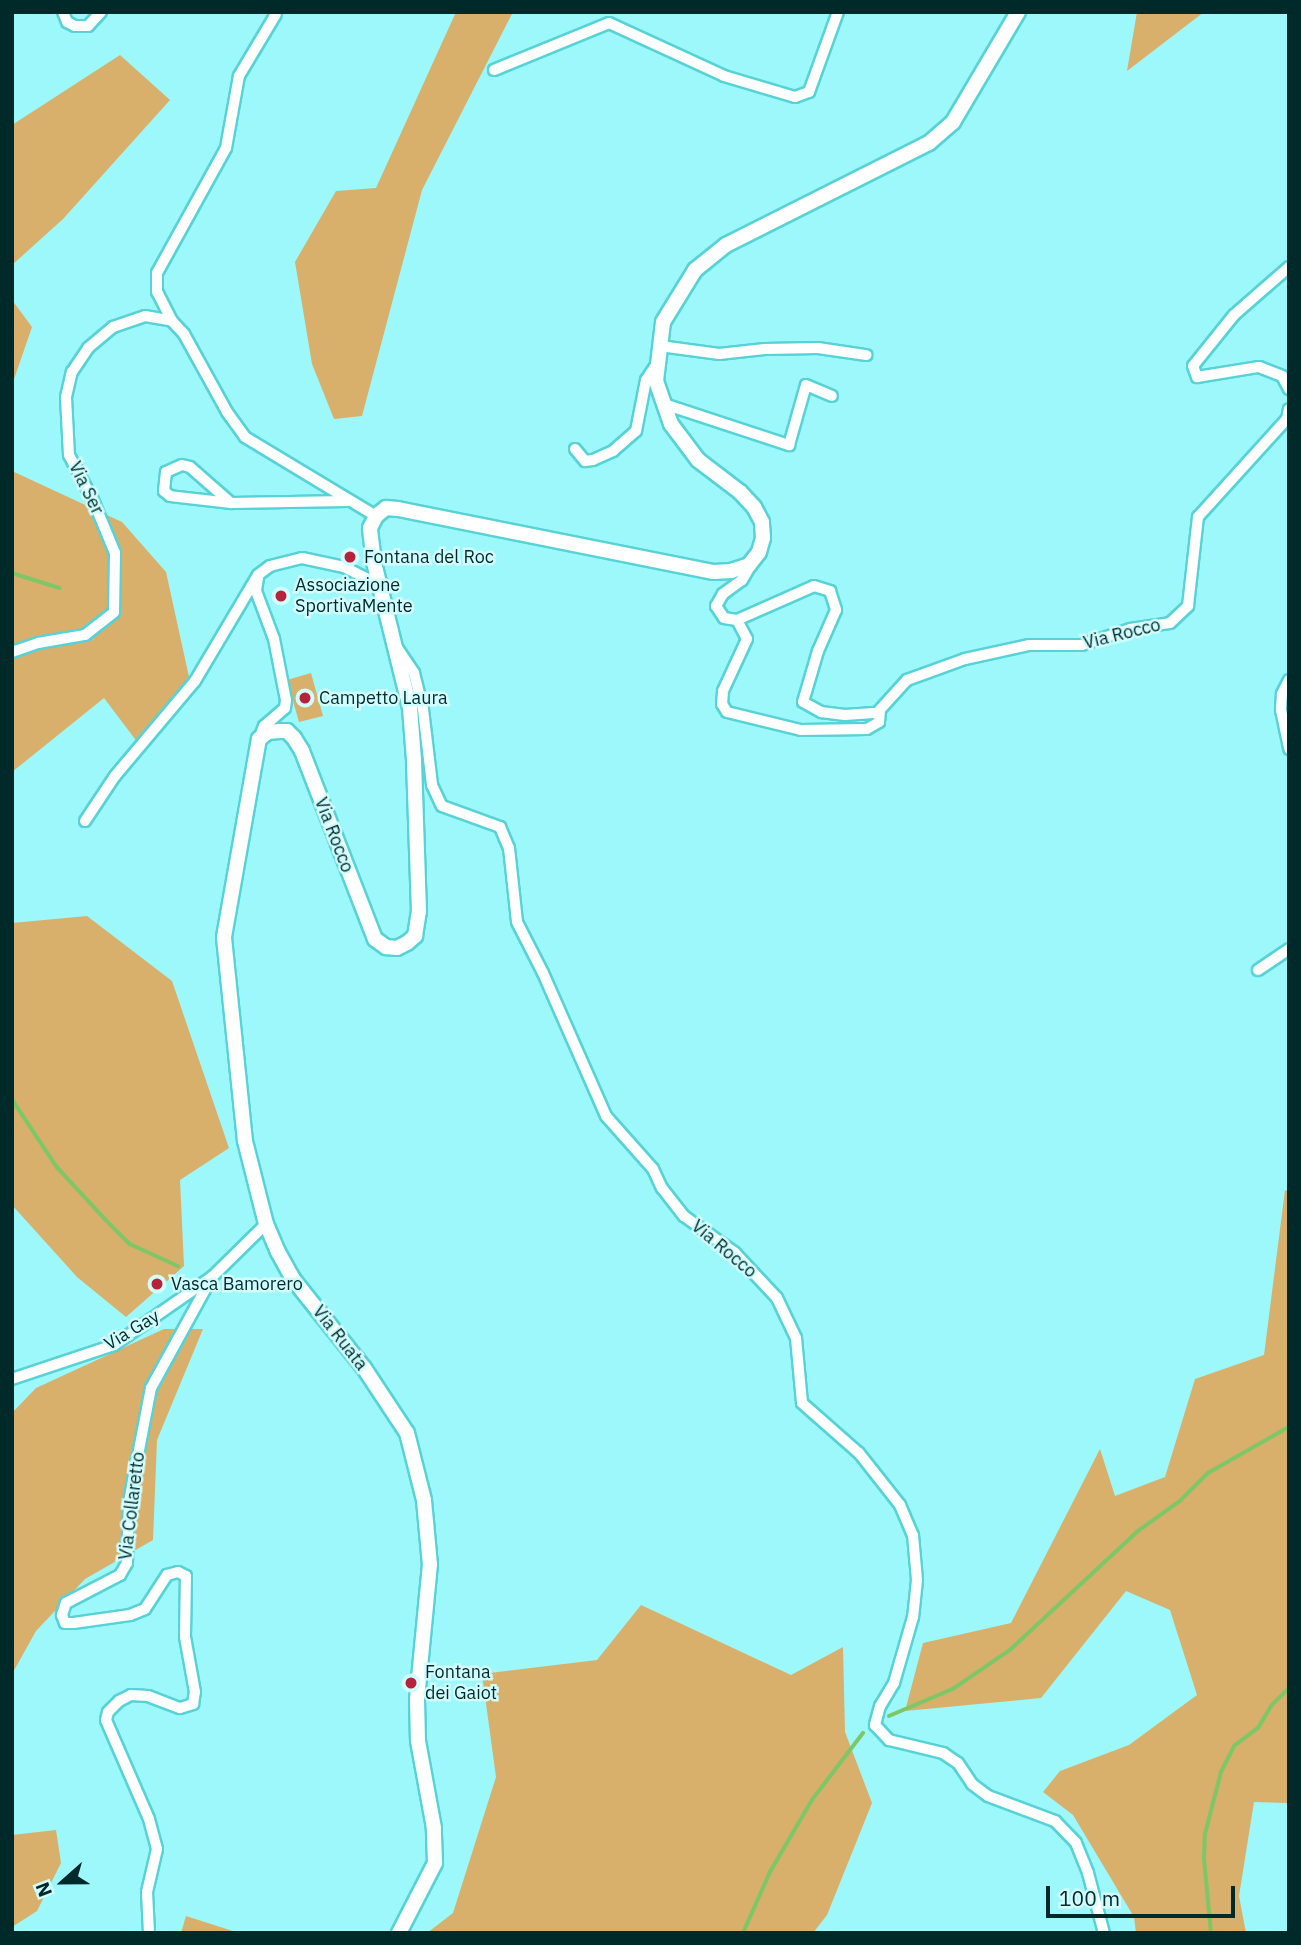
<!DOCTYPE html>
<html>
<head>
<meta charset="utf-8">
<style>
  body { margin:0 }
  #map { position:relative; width:1301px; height:1945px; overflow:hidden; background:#9df8fb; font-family:"IBM Plex Sans",sans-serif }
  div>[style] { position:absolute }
  .green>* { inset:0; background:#d8af6b }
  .stream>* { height:3.5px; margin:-1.75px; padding:0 1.75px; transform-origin:1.75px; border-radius:1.75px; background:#7ec767 }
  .roads { filter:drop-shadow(2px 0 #57d3d7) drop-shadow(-2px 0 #57d3d7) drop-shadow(0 2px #57d3d7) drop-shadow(0 -2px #57d3d7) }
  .minor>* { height:10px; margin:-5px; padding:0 5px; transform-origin:5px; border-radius:5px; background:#fff }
  .tertiary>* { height:14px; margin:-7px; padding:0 7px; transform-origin:7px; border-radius:7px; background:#fff }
  .dots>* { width:19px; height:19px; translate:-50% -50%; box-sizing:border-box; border:4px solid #d2fdfe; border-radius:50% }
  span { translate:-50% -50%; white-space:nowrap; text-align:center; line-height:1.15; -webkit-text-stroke:5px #d2fdfe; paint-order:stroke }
  .street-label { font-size:18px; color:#00292a }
  .poi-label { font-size:18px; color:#00292a }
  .left { translate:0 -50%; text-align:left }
  .frame { position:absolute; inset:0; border:14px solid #00292a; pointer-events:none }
  .north { position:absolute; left:28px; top:1847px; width:70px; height:70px; -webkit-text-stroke:5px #d2fdfe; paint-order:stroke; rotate:249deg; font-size:19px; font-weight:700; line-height:28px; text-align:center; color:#00292a }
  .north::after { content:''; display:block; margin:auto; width:24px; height:32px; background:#00292a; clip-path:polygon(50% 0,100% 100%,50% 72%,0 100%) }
  .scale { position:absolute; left:1046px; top:1886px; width:189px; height:32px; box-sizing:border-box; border:4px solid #00292a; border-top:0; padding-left:9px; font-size:21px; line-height:24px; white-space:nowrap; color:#00292a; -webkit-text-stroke:5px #d2fdfe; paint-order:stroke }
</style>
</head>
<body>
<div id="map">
  <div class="green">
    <div style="clip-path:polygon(456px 12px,513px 12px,422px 190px,362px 416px,334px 419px,312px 364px,295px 262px,336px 191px,376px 188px)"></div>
    <div style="clip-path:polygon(1137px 12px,1204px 12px,1127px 71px)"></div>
    <div style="clip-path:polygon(120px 55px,170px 100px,63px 219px,12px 265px,12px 125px)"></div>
    <div style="clip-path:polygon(12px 300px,32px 327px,12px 385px)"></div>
    <div style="clip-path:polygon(12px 471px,122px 522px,166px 572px,189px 677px,138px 743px,104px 698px,12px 772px)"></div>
    <div style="clip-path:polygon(311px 673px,323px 716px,299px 722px,287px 680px)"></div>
    <div style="clip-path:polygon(87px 916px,172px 981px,229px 1148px,180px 1180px,184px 1266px,126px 1317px,77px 1277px,12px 1205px,12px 923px)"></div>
    <div style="clip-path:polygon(1285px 1190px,1289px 1192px,1289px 1803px,1254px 1802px,1239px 1896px,1246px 1933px,1136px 1933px,1134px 1917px,1073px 1815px,1043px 1792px,1060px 1771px,1129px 1745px,1197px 1695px,1170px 1610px,1126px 1591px,1041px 1698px,905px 1711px,923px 1643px,1011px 1623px,1100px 1449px,1115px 1496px,1165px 1477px,1195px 1379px,1264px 1355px)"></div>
    <div style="clip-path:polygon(164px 1329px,203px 1329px,157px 1440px,153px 1540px,85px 1579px,36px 1631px,12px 1674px,12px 1413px,36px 1388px)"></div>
    <div style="clip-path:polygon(641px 1605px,791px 1675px,843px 1647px,845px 1732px,872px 1803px,827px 1915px,813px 1933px,427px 1933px,453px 1913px,496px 1777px,482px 1674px,597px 1660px)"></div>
    <div style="clip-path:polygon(56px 1830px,61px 1863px,37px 1911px,12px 1927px,12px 1835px)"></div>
    <div style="clip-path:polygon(186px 1916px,239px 1933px,181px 1933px)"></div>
  </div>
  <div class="stream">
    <div style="left:12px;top:573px;width:50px;rotate:17.4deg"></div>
    <div style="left:12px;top:1099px;width:82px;rotate:56.5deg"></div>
    <div style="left:57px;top:1167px;width:72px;rotate:47.2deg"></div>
    <div style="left:106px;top:1220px;width:34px;rotate:45deg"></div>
    <div style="left:130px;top:1244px;width:53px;rotate:24.6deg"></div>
    <div style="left:889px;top:1716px;width:69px;rotate:-22.9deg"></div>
    <div style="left:953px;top:1689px;width:69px;rotate:-34.4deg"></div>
    <div style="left:1010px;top:1650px;width:175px;rotate:-42.9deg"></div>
    <div style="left:1138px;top:1531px;width:52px;rotate:-35.5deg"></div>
    <div style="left:1180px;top:1501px;width:40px;rotate:-45deg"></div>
    <div style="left:1208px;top:1473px;width:93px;rotate:-29.6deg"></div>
    <div style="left:743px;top:1933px;width:67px;rotate:-66.1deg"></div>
    <div style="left:770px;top:1872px;width:83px;rotate:-59.7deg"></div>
    <div style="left:812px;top:1800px;width:84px;rotate:-52.7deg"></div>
    <div style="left:1211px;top:1933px;width:74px;rotate:-95.4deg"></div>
    <div style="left:1204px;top:1859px;width:25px;rotate:-88deg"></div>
    <div style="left:1205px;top:1834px;width:64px;rotate:-75.5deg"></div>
    <div style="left:1221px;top:1772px;width:29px;rotate:-63deg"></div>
    <div style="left:1234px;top:1746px;width:30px;rotate:-37deg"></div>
    <div style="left:1258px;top:1728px;width:26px;rotate:-59deg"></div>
    <div style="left:1271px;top:1706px;width:25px;rotate:-45deg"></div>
  </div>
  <div class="roads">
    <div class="minor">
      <div style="left:63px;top:12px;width:11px;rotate:68deg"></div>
      <div style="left:67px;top:22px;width:9px;rotate:27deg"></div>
      <div style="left:75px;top:26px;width:13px"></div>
      <div style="left:88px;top:26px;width:19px;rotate:-47deg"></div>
      <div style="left:494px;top:70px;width:124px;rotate:-22.2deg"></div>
      <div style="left:609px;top:23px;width:127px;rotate:24.7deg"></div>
      <div style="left:724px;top:76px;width:74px;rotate:16.5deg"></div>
      <div style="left:795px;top:97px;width:15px;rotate:-20deg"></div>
      <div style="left:809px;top:92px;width:85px;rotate:-70.1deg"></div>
      <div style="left:1289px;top:267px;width:73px;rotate:138.9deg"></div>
      <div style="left:1234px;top:315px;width:65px;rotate:128.8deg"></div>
      <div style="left:1193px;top:366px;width:12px;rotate:70deg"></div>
      <div style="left:1197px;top:377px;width:63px;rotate:-9.2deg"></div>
      <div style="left:1259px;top:367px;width:25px;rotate:21deg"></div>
      <div style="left:1282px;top:376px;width:15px;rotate:62deg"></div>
      <div style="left:172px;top:321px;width:33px;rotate:-117deg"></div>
      <div style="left:157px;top:292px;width:19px;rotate:-90deg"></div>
      <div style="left:157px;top:273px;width:143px;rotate:-61.1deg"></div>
      <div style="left:226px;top:148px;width:73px;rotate:-79.8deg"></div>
      <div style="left:239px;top:76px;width:72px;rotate:-59.2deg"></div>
      <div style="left:660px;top:346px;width:60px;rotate:7.7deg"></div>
      <div style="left:719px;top:354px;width:46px;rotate:-6.2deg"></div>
      <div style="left:765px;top:349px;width:53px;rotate:-1.1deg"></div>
      <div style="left:818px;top:348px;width:49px;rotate:8.3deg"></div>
      <div style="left:664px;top:404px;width:132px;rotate:18.2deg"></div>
      <div style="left:789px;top:445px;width:62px;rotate:-74.2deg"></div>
      <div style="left:806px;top:385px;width:28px;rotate:23deg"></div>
      <div style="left:575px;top:449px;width:16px;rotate:50deg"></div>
      <div style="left:585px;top:461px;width:8px;rotate:-7deg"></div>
      <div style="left:593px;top:460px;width:22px;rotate:-24deg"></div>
      <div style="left:613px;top:451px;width:30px;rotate:-41deg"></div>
      <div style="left:636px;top:431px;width:52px;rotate:-78.9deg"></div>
      <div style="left:646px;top:380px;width:18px;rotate:-56deg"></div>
      <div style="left:231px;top:503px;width:61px;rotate:-173.5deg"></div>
      <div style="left:170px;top:496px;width:8px;rotate:-140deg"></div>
      <div style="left:164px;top:491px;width:19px;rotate:-84deg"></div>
      <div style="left:166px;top:472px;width:17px;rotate:-24deg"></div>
      <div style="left:182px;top:465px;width:8px;rotate:14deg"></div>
      <div style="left:190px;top:467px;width:55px;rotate:41.3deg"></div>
      <div style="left:231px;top:503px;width:116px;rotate:-1deg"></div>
      <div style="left:752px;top:563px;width:20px;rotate:120deg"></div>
      <div style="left:742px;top:580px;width:24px;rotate:144deg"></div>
      <div style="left:723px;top:594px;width:14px;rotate:120deg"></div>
      <div style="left:716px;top:606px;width:14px;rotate:56deg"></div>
      <div style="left:724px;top:618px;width:13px;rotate:9deg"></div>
      <div style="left:737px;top:620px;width:84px;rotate:-23.8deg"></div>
      <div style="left:814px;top:586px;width:17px;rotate:17deg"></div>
      <div style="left:830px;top:591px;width:20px;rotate:72deg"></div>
      <div style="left:836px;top:610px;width:45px;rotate:113.7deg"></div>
      <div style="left:818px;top:651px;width:53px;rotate:106.4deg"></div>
      <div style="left:803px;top:702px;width:21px;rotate:29deg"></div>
      <div style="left:821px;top:712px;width:24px;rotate:7deg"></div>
      <div style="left:845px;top:715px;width:32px;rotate:-4deg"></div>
      <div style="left:877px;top:713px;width:45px;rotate:-47.7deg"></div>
      <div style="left:907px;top:680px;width:62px;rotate:-19.9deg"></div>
      <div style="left:965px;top:659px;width:66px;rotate:-12.3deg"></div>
      <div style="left:1029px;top:645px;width:53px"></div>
      <div style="left:1082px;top:645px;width:51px;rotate:-18.4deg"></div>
      <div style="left:1130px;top:629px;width:40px;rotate:-8.5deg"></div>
      <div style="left:1170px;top:623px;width:25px;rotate:-43deg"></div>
      <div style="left:1188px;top:606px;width:90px;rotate:-83.6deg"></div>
      <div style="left:1198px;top:517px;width:132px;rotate:-47.8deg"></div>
      <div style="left:1287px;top:419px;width:10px;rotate:-79deg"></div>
      <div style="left:258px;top:578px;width:13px;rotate:99deg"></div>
      <div style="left:256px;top:591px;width:51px;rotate:69.4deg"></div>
      <div style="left:274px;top:639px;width:62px;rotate:78.9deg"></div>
      <div style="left:286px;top:700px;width:8px;rotate:97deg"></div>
      <div style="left:285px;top:708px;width:28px;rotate:139deg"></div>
      <div style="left:264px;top:726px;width:14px;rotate:111deg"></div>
      <div style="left:737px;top:620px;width:21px;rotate:62deg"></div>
      <div style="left:747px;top:639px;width:57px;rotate:114.8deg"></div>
      <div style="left:723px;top:691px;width:13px;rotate:94deg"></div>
      <div style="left:722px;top:704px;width:9px;rotate:58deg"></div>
      <div style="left:727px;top:712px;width:76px;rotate:13.7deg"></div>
      <div style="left:801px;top:730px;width:66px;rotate:-0.9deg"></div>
      <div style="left:867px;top:729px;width:14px;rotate:-30deg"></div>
      <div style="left:879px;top:722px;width:11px;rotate:-85deg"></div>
      <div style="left:398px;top:649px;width:29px;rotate:56deg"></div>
      <div style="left:414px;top:673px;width:37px;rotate:76deg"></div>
      <div style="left:423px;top:709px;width:77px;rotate:83.2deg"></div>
      <div style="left:432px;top:785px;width:23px;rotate:65deg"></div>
      <div style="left:442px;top:806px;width:62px;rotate:19.9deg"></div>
      <div style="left:500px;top:827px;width:23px;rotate:67deg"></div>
      <div style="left:509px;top:848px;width:74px;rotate:83.8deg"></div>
      <div style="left:517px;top:922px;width:57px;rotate:63deg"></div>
      <div style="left:543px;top:973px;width:156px;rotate:66.2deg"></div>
      <div style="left:606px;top:1116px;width:71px;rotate:48.4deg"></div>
      <div style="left:653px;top:1169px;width:21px;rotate:65deg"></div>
      <div style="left:662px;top:1188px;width:36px;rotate:52deg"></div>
      <div style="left:684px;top:1216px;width:62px;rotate:35.8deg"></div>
      <div style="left:734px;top:1252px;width:63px;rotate:46.9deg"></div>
      <div style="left:777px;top:1298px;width:44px;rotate:64.6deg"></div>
      <div style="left:796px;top:1338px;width:65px;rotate:84.7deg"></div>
      <div style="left:802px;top:1403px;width:76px;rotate:41.3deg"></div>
      <div style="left:859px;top:1453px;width:66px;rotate:51.7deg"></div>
      <div style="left:900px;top:1505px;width:33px;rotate:67deg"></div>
      <div style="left:913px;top:1535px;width:45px;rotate:84.9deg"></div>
      <div style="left:917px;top:1580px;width:37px;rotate:96deg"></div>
      <div style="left:913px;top:1617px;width:69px;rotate:106.1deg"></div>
      <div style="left:894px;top:1683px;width:27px;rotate:121deg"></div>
      <div style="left:880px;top:1706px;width:20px;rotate:105deg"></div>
      <div style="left:875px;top:1725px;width:21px;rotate:47deg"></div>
      <div style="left:889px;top:1740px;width:56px;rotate:13.5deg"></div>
      <div style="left:943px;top:1753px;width:18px;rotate:34deg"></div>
      <div style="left:958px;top:1763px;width:25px;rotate:56deg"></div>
      <div style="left:972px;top:1784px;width:20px;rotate:37deg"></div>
      <div style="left:988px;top:1796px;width:72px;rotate:20.5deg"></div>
      <div style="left:1055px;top:1821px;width:30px;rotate:46deg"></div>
      <div style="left:1076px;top:1843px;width:32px;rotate:68deg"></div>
      <div style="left:1088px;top:1873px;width:62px;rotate:75.1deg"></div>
      <div style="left:12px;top:652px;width:28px;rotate:-19deg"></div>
      <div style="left:38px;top:643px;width:48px;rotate:-9.7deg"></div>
      <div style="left:85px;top:635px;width:37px;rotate:-38deg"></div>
      <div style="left:114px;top:612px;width:59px;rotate:-89deg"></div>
      <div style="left:115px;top:553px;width:57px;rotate:-112.5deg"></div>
      <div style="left:93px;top:500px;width:51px;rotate:-118.1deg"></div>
      <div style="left:69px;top:455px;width:58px;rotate:-93deg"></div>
      <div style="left:66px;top:397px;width:26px;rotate:-77deg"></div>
      <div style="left:72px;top:372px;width:29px;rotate:-56deg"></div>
      <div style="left:88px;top:348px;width:33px;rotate:-40deg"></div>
      <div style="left:113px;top:327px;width:34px;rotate:-19deg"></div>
      <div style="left:145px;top:316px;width:27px;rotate:10deg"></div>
      <div style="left:172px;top:321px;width:18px;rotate:47deg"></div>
      <div style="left:184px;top:334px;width:89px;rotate:61.1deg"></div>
      <div style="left:227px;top:412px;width:31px;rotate:54deg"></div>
      <div style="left:245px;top:437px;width:153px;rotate:31.1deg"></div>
      <div style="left:1289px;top:680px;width:16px;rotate:117deg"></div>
      <div style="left:1282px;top:694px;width:16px;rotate:94deg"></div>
      <div style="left:1281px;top:710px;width:40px;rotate:78deg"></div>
      <div style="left:85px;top:821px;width:54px;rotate:-56.3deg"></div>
      <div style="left:115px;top:776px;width:124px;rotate:-49.9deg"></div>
      <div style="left:195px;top:681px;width:123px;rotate:-59.3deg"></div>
      <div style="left:258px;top:575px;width:15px;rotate:-37deg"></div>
      <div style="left:270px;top:566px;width:33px;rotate:-14deg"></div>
      <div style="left:302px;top:558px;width:43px;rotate:12.1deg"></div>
      <div style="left:344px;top:567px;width:40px;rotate:26.6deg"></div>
      <div style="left:1258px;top:970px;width:37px;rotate:-34deg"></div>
      <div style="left:12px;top:1379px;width:108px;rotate:-18.4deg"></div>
      <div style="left:114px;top:1345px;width:119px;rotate:-34.8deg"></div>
      <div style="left:212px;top:1277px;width:76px;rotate:-44.5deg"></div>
      <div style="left:149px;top:1933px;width:41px;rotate:-92.8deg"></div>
      <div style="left:147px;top:1892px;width:44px;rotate:-76.9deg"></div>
      <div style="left:157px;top:1849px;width:31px;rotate:-105deg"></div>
      <div style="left:149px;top:1819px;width:108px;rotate:-113.5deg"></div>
      <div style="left:106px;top:1720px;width:8px;rotate:-76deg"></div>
      <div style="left:108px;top:1712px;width:16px;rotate:-45deg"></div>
      <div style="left:119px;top:1701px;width:13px;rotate:-27deg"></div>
      <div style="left:131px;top:1695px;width:17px;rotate:3deg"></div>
      <div style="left:148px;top:1696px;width:34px;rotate:21deg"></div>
      <div style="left:180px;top:1708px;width:14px;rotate:-17deg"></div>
      <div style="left:193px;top:1704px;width:12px;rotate:-81deg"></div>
      <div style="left:195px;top:1692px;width:56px;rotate:-100.3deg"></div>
      <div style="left:185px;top:1637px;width:61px;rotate:-89.1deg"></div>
      <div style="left:186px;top:1576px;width:9px;rotate:-153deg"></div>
      <div style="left:178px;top:1572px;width:11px;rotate:165deg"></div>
      <div style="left:167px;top:1575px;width:40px;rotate:122.9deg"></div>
      <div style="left:145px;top:1609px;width:16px;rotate:158deg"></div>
      <div style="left:130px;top:1615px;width:57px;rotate:171.9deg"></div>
      <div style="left:74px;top:1623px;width:9px;rotate:180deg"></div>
      <div style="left:65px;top:1623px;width:9px;rotate:-111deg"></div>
      <div style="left:62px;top:1615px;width:13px;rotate:-72deg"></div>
      <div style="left:66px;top:1603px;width:61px;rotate:-27.4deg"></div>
      <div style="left:120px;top:1575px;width:14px;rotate:-60deg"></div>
      <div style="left:127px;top:1563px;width:61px;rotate:-88.1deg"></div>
      <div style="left:129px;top:1502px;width:116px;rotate:-79.1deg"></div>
      <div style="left:151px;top:1388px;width:127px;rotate:-61.2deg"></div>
    </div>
    <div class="tertiary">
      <div style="left:399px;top:1933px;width:79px;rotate:-62.8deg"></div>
      <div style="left:435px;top:1863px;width:35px;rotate:-92deg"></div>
      <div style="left:434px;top:1828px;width:88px;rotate:-100.4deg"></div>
      <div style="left:418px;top:1741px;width:42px;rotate:-91.4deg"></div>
      <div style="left:417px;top:1699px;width:135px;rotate:-84.5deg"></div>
      <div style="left:430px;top:1565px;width:65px;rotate:-95.3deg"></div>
      <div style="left:424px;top:1500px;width:69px;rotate:-104.2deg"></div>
      <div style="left:407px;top:1433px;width:78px;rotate:-123.5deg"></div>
      <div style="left:364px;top:1368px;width:114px;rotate:-128.6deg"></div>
      <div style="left:293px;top:1279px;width:31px;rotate:-119deg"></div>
      <div style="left:278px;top:1252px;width:30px;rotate:-113deg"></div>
      <div style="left:266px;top:1224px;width:86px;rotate:-104.2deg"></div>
      <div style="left:245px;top:1141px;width:205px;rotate:-95.9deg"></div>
      <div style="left:224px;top:937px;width:201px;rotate:-80deg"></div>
      <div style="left:259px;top:739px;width:11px;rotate:-38deg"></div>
      <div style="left:268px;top:732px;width:12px;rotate:-5deg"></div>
      <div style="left:280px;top:731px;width:7px"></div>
      <div style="left:287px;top:731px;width:10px;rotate:45deg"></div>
      <div style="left:294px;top:738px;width:15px;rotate:58deg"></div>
      <div style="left:302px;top:751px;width:202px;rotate:68.8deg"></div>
      <div style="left:375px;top:939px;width:14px;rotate:36deg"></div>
      <div style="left:386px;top:947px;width:11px;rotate:5deg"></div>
      <div style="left:397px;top:948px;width:11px;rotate:-27deg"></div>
      <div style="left:407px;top:943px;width:11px;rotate:-41deg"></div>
      <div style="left:415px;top:936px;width:24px;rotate:-81deg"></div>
      <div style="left:419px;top:912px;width:152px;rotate:-91.9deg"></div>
      <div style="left:414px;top:760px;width:52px;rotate:-94.4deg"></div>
      <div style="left:410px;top:708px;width:150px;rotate:-103.9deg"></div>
      <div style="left:374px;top:562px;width:34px;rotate:-97deg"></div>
      <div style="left:370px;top:528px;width:13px;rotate:-63deg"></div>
      <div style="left:376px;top:516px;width:13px;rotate:-39deg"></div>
      <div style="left:386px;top:508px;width:12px;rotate:5deg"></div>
      <div style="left:398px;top:509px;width:322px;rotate:11.3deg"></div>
      <div style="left:714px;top:572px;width:17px;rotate:-3deg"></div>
      <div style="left:731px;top:571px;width:19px;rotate:-18deg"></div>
      <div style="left:749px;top:565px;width:16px;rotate:-52deg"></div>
      <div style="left:759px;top:552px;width:15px;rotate:-74deg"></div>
      <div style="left:763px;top:538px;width:16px;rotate:-94deg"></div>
      <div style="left:762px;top:522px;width:17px;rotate:-118deg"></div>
      <div style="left:754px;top:507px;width:21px;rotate:-133deg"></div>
      <div style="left:740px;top:492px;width:53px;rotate:-142.7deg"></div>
      <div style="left:698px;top:460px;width:45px;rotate:-126.9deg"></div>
      <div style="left:671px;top:424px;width:46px;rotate:-109.2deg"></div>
      <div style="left:656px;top:381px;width:59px;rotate:-83.2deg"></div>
      <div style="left:663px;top:322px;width:61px;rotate:-58.4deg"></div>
      <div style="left:695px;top:270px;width:40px;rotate:-39deg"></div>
      <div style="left:726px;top:245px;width:227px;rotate:-26.7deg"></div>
      <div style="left:929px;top:143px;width:32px;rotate:-41deg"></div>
      <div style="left:953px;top:122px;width:128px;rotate:-59.4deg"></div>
    </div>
  </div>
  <div class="dots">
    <div style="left:350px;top:557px;background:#b5223a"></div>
    <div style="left:281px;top:596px;background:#b5223a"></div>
    <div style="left:305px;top:698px;background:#b5223a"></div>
    <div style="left:157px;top:1284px;background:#b5223a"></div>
    <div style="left:411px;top:1683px;background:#b5223a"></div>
  </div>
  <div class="street-label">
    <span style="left:86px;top:488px;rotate:64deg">Via Ser</span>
    <span style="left:1122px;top:634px;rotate:-14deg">Via Rocco</span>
    <span style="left:334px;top:835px;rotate:69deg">Via Rocco</span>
    <span style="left:724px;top:1249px;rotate:40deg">Via Rocco</span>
    <span style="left:132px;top:1330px;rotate:-31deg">Via Gay</span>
    <span style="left:340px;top:1338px;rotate:52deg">Via Ruata</span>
    <span style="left:132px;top:1506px;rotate:-83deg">Via Collaretto</span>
  </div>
  <div class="poi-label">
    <span class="left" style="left:364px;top:557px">Fontana del Roc</span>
    <span class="left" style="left:295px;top:596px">Associazione<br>SportivaMente</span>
    <span class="left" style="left:319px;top:698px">Campetto Laura</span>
    <span class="left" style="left:171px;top:1284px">Vasca Bamorero</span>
    <span class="left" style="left:425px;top:1683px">Fontana<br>dei Gaiot</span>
  </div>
  <div class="frame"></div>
  <div class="north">N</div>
  <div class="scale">100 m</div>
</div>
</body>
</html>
